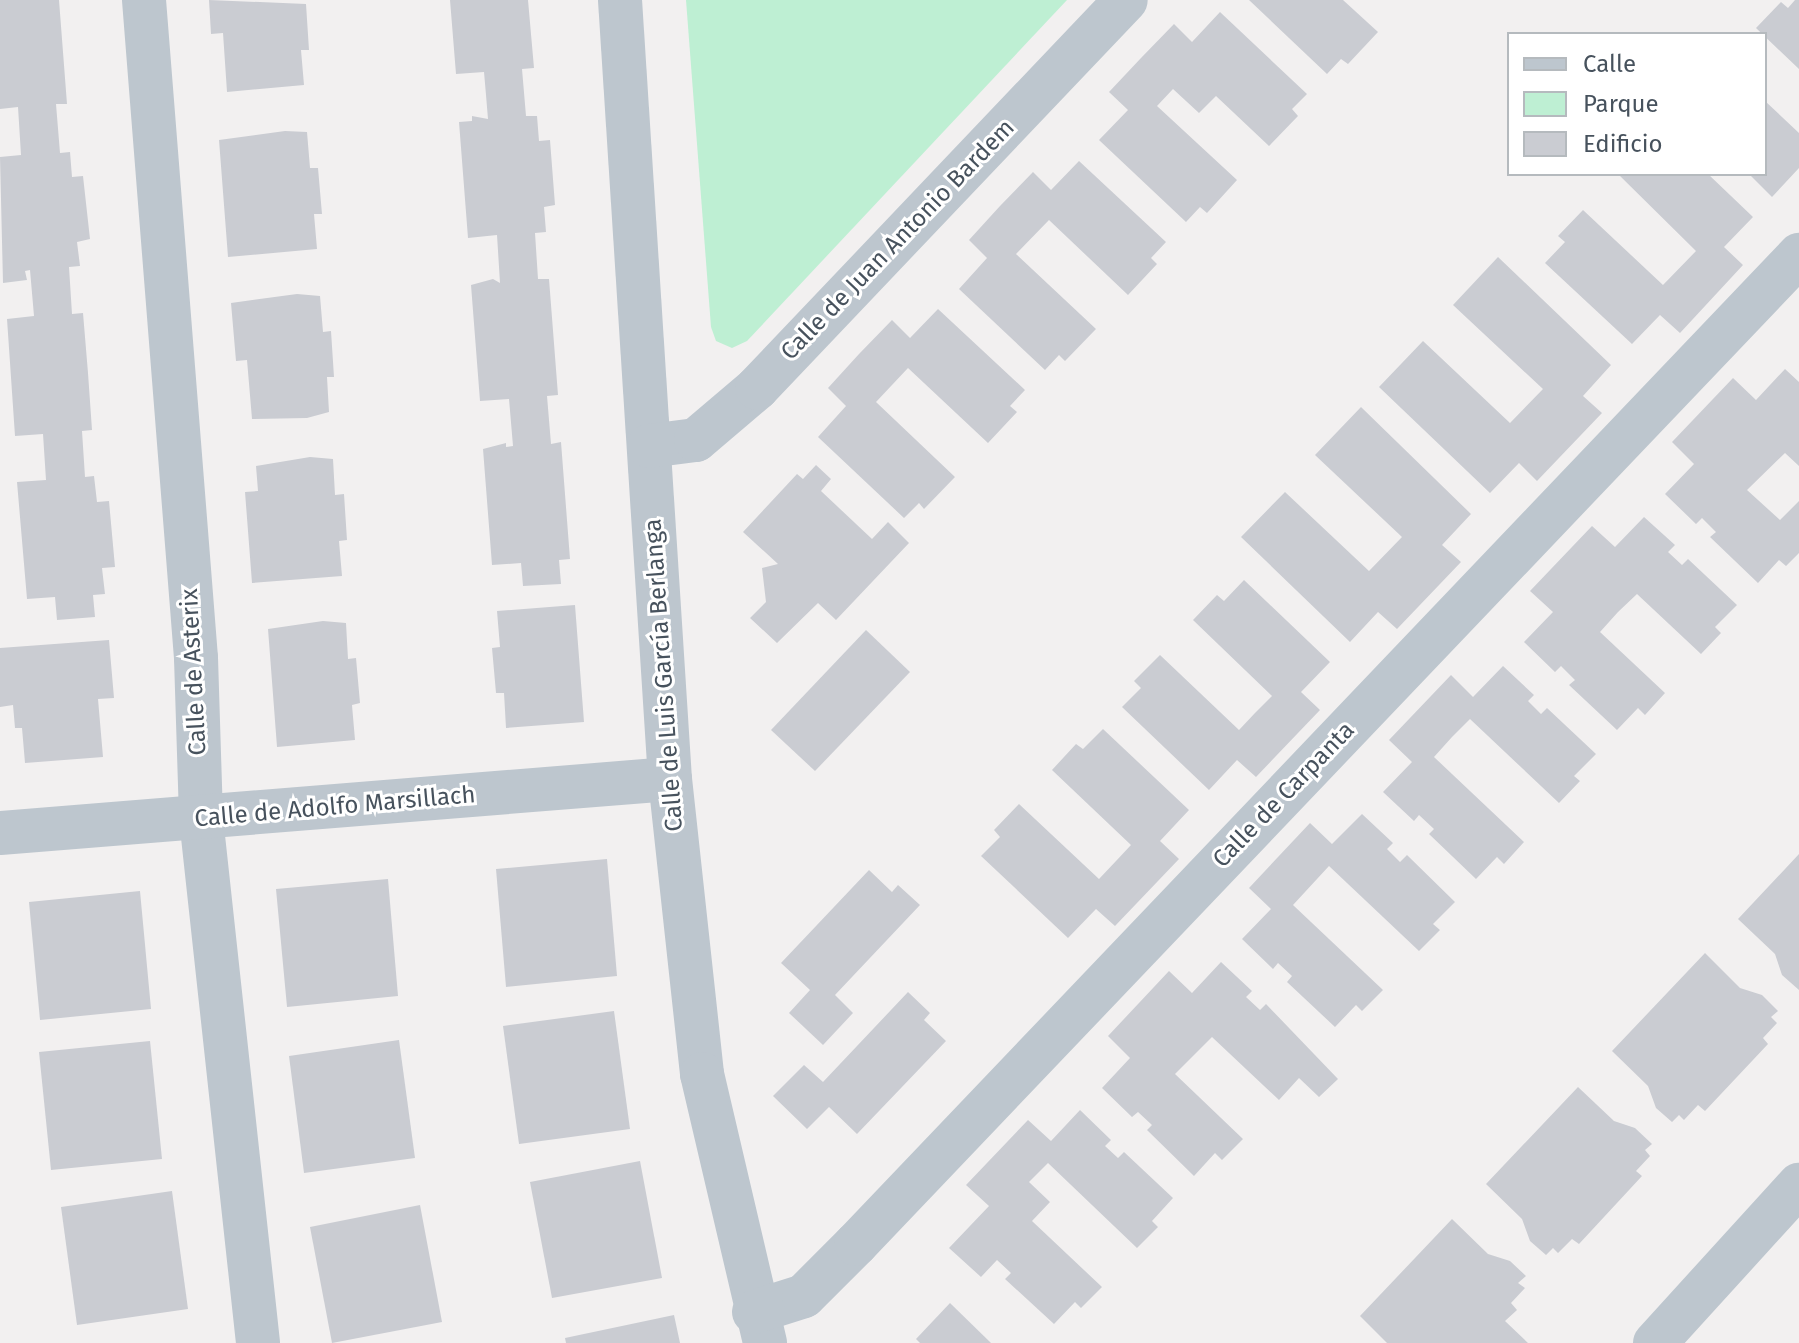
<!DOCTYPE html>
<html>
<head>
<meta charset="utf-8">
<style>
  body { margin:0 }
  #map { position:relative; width:1799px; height:1343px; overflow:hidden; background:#f2f0f0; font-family:"Fira Sans",sans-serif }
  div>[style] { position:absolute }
  .green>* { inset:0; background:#beefd3 }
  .building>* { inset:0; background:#caccd2 }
  .minor>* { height:44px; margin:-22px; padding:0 22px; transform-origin:22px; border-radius:22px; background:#bdc6ce }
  span { translate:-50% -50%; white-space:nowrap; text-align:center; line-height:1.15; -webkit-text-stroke:6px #fff; paint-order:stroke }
  .street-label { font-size:24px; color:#47525d }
  .legend { position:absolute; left:1507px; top:32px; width:260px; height:144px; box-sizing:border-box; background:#fff; border:2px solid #b5babe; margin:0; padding:10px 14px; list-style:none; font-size:24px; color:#47525d }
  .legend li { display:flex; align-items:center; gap:16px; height:40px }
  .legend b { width:40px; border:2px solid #b5babe }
</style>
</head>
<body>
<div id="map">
  <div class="green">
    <div style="clip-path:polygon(686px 0,1067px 0,747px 341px,732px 348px,716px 341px,711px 327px)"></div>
  </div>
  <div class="building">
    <div style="clip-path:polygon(0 0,59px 0,67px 104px,56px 104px,60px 153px,70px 152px,72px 177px,83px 176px,90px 239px,77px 242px,80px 266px,69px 267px,72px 314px,83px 313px,88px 373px,92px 430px,82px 431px,85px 477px,94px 476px,97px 502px,109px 501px,115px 567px,102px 568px,105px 594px,93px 595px,95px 617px,57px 620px,55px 597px,27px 599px,17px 482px,46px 480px,43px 434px,15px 436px,7px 319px,34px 316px,30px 270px,25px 271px,27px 280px,3px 283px,0 157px,21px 155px,18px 107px,0 109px)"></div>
    <div style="clip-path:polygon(209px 0,306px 4px,309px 50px,301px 50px,304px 85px,227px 92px,223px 33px,211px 34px)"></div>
    <div style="clip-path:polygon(450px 0,528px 0,534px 68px,522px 69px,526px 116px,537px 116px,539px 141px,550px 140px,555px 205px,544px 207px,546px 232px,535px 233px,538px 279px,549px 279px,558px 395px,547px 396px,551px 444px,561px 442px,570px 559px,559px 560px,561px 584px,523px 586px,521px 563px,492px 565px,483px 449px,506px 443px,506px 447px,513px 446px,509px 399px,480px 401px,471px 285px,493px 279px,500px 283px,497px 235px,468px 238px,459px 122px,472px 121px,472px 116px,488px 119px,486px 95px,484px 72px,456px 74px)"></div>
    <div style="clip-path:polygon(1249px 0,1343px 0,1378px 32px,1348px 64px,1341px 59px,1327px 74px)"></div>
    <div style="clip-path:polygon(1795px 0,1799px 0,1799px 69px,1756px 28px,1781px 2px,1788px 8px)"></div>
    <div style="clip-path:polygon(1220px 12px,1307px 94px,1292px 109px,1298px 116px,1269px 146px,1216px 96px,1199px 113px,1173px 89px,1157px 106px,1237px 180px,1207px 213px,1200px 207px,1186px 222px,1099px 140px,1128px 110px,1109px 92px,1141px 58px,1174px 24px,1192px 42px)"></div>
    <div style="clip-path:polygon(1765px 101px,1799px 133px,1799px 168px,1772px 197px,1749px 174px,1765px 174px)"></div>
    <div style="clip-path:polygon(285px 131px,307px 132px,310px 168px,318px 168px,322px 214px,314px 214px,317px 249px,228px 257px,219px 140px)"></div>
    <div style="clip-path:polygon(1079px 161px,1166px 242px,1151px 258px,1157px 264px,1128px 295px,1049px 220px,1016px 254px,1096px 329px,1065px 361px,1059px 355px,1045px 370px,959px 289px,987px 258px,969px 240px,1000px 206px,1033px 172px,1051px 190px)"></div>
    <div style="clip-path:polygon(1618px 174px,1708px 174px,1753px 217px,1724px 247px,1743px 265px,1680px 333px,1660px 315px,1632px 344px,1545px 263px,1565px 242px,1558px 236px,1583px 210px,1663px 285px,1696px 251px)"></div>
    <div style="clip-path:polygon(1498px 257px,1611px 365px,1583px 396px,1602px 413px,1537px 481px,1519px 463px,1490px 493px,1379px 387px,1423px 341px,1510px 423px,1543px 389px,1453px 305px)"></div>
    <div style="clip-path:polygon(297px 294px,320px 296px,323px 332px,331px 331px,334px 377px,327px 377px,329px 412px,307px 418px,252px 419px,247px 360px,236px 361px,231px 303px)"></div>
    <div style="clip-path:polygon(938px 309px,1025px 390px,1010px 406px,1017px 412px,988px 443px,908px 368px,876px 402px,955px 477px,924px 509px,919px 503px,904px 518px,818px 437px,846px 406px,828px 388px,859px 354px,892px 320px,910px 338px)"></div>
    <div style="clip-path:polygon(1785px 369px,1799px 382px,1799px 466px,1785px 453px,1747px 490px,1780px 520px,1799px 501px,1799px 553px,1786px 566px,1779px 560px,1758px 583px,1710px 537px,1716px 532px,1702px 518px,1696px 524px,1665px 494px,1694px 464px,1672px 442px,1733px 378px,1756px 400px)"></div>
    <div style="clip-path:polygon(1361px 407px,1471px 514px,1442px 545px,1461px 562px,1397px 629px,1378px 612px,1350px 642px,1241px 537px,1285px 492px,1369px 571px,1402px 537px,1315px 455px)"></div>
    <div style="clip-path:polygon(310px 457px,333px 459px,335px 495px,344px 494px,347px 540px,339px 541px,342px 576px,252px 583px,245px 492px,258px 491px,256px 466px)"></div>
    <div style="clip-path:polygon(816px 465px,831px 479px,821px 491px,872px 539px,888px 522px,909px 543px,836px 620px,818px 603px,777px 643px,750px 618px,766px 602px,762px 568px,778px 564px,743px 532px,797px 474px,803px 479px)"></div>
    <div style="clip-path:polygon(1644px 517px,1675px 545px,1668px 552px,1682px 565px,1688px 559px,1737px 605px,1715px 627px,1721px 633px,1701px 654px,1637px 594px,1618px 612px,1600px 632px,1665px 693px,1645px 715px,1638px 708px,1617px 730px,1569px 685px,1575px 680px,1561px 666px,1555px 672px,1524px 642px,1553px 612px,1530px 591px,1592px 526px,1615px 547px)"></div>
    <div style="clip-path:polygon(1244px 580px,1330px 662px,1301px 692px,1320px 710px,1256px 777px,1237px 760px,1209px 790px,1122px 707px,1141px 688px,1134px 681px,1160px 655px,1239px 730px,1255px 713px,1272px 696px,1193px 620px,1217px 595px,1224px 601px)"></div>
    <div style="clip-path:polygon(575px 605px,584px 722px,506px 728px,504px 693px,496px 693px,492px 648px,500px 647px,497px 611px)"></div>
    <div style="clip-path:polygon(323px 621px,346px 623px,348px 659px,356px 658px,360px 703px,352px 705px,355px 740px,277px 747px,268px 629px)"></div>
    <div style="clip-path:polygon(866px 630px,910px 672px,815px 771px,771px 730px)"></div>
    <div style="clip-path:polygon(109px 640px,114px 698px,98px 699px,103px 757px,25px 763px,22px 728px,15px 728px,13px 705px,0 707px,0 648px)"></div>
    <div style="clip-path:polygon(1503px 666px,1534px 695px,1528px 701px,1541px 714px,1547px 708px,1596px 754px,1574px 776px,1580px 781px,1559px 803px,1470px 719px,1452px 737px,1434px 757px,1524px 842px,1504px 864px,1497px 857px,1476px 879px,1429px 834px,1434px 829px,1419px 815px,1414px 821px,1383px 792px,1412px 762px,1389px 740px,1451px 675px,1473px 697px)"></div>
    <div style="clip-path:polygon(1103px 729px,1189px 810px,1160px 841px,1179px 859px,1115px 926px,1096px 909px,1068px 938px,981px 856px,1000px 837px,994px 830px,1019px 804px,1099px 879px,1116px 861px,1131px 845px,1052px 770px,1076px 744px,1083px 749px)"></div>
    <div style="clip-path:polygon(1362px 814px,1393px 843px,1387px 849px,1400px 862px,1407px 855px,1455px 902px,1433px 924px,1440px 930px,1419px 951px,1329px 866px,1293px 905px,1383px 990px,1362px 1011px,1356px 1005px,1335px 1027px,1287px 982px,1292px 976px,1278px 963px,1273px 969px,1242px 939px,1271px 909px,1249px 888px,1310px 823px,1332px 844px)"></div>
    <div style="clip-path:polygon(1799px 854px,1799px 990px,1782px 975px,1775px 954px,1738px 919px)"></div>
    <div style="clip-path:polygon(607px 859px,617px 976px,506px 987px,496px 869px)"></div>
    <div style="clip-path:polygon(869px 870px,892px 892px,898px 885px,920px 905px,835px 995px,853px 1013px,823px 1045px,789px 1013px,810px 990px,781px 963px)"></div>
    <div style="clip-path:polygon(388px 879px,398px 996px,287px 1007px,276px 889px)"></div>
    <div style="clip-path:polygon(140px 891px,151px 1009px,40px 1020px,29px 902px)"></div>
    <div style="clip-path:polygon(1705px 953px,1740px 988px,1762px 995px,1778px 1011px,1771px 1017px,1777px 1023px,1763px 1038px,1768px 1044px,1705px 1111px,1698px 1105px,1684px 1120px,1679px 1115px,1672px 1122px,1656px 1108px,1648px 1086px,1612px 1051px)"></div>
    <div style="clip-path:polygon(1221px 962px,1252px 991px,1246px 997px,1260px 1010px,1266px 1004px,1338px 1079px,1319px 1097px,1299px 1078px,1279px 1100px,1212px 1037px,1175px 1074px,1243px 1139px,1222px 1160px,1215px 1153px,1194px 1176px,1147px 1130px,1152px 1125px,1138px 1112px,1132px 1117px,1102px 1088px,1130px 1058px,1108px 1036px,1169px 971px,1192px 993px)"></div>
    <div style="clip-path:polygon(908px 992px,930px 1013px,924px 1020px,946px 1041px,857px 1134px,829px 1107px,807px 1129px,773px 1096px,804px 1065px,823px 1082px)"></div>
    <div style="clip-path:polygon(614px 1011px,630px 1129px,519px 1144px,503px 1026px)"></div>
    <div style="clip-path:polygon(399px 1040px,415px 1158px,304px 1173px,289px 1056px)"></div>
    <div style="clip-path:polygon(150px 1041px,162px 1159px,51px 1170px,39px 1052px)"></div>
    <div style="clip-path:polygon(1578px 1087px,1614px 1121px,1635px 1128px,1652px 1144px,1645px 1150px,1650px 1156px,1636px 1171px,1642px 1176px,1579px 1244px,1572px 1239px,1558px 1253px,1553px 1248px,1546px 1255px,1530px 1241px,1522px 1219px,1486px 1184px)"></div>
    <div style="clip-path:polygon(1080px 1110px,1111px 1140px,1105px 1146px,1118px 1158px,1124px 1152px,1173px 1198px,1152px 1221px,1158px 1227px,1137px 1248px,1048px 1163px,1029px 1182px,1050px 1202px,1032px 1221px,1102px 1287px,1081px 1308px,1075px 1302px,1054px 1324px,1005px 1279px,1011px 1273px,997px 1260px,981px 1277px,949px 1248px,989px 1206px,966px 1185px,1028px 1120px,1051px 1141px)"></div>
    <div style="clip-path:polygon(640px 1161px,662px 1278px,552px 1298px,530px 1182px)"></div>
    <div style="clip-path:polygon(172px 1191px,188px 1309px,77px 1325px,61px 1207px)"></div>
    <div style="clip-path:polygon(420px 1205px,442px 1322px,332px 1343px,310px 1227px)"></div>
    <div style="clip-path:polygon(1452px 1219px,1488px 1254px,1510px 1261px,1526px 1276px,1518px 1283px,1525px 1288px,1511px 1303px,1517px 1310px,1505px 1321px,1528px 1343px,1387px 1343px,1360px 1316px)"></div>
    <div style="clip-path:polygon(950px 1303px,991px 1343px,920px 1343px,916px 1339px)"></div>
    <div style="clip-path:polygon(674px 1315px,680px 1343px,566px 1343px,565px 1338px)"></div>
  </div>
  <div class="minor">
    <div style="left:144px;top:0;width:660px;rotate:85.48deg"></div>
    <div style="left:196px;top:658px;width:160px;rotate:88.2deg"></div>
    <div style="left:201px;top:818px;width:528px;rotate:83.8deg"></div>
    <div style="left:620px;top:0;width:781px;rotate:86.33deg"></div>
    <div style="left:670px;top:779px;width:297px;rotate:83.8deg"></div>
    <div style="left:702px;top:1074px;width:276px;rotate:76.8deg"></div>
    <div style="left:649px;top:446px;width:47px;rotate:-7.3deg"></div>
    <div style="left:696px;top:440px;width:80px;rotate:-40.4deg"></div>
    <div style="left:757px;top:388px;width:535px;rotate:-46.44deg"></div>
    <div style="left:0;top:833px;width:672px;rotate:-4.61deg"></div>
    <div style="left:754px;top:1312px;width:52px;rotate:-17.7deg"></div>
    <div style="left:804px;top:1296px;width:74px;rotate:-45deg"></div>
    <div style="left:856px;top:1244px;width:1367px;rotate:-46.36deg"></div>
    <div style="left:1655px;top:1343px;width:214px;rotate:-47.7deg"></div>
  </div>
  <div class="street-label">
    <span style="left:898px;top:240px;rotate:-46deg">Calle de Juan Antonio Bardem</span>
    <span style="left:194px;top:672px;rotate:-93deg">Calle de Asterix</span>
    <span style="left:664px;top:675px;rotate:-94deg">Calle de Luis García Berlanga</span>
    <span style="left:1284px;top:795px;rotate:-46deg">Calle de Carpanta</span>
    <span style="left:335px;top:807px;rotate:-5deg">Calle de Adolfo Marsillach</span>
  </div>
  <ul class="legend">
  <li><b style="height:10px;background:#bdc6ce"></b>Calle</li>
  <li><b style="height:22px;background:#beefd3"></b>Parque</li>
  <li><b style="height:22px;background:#caccd2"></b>Edificio</li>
  </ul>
</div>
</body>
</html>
